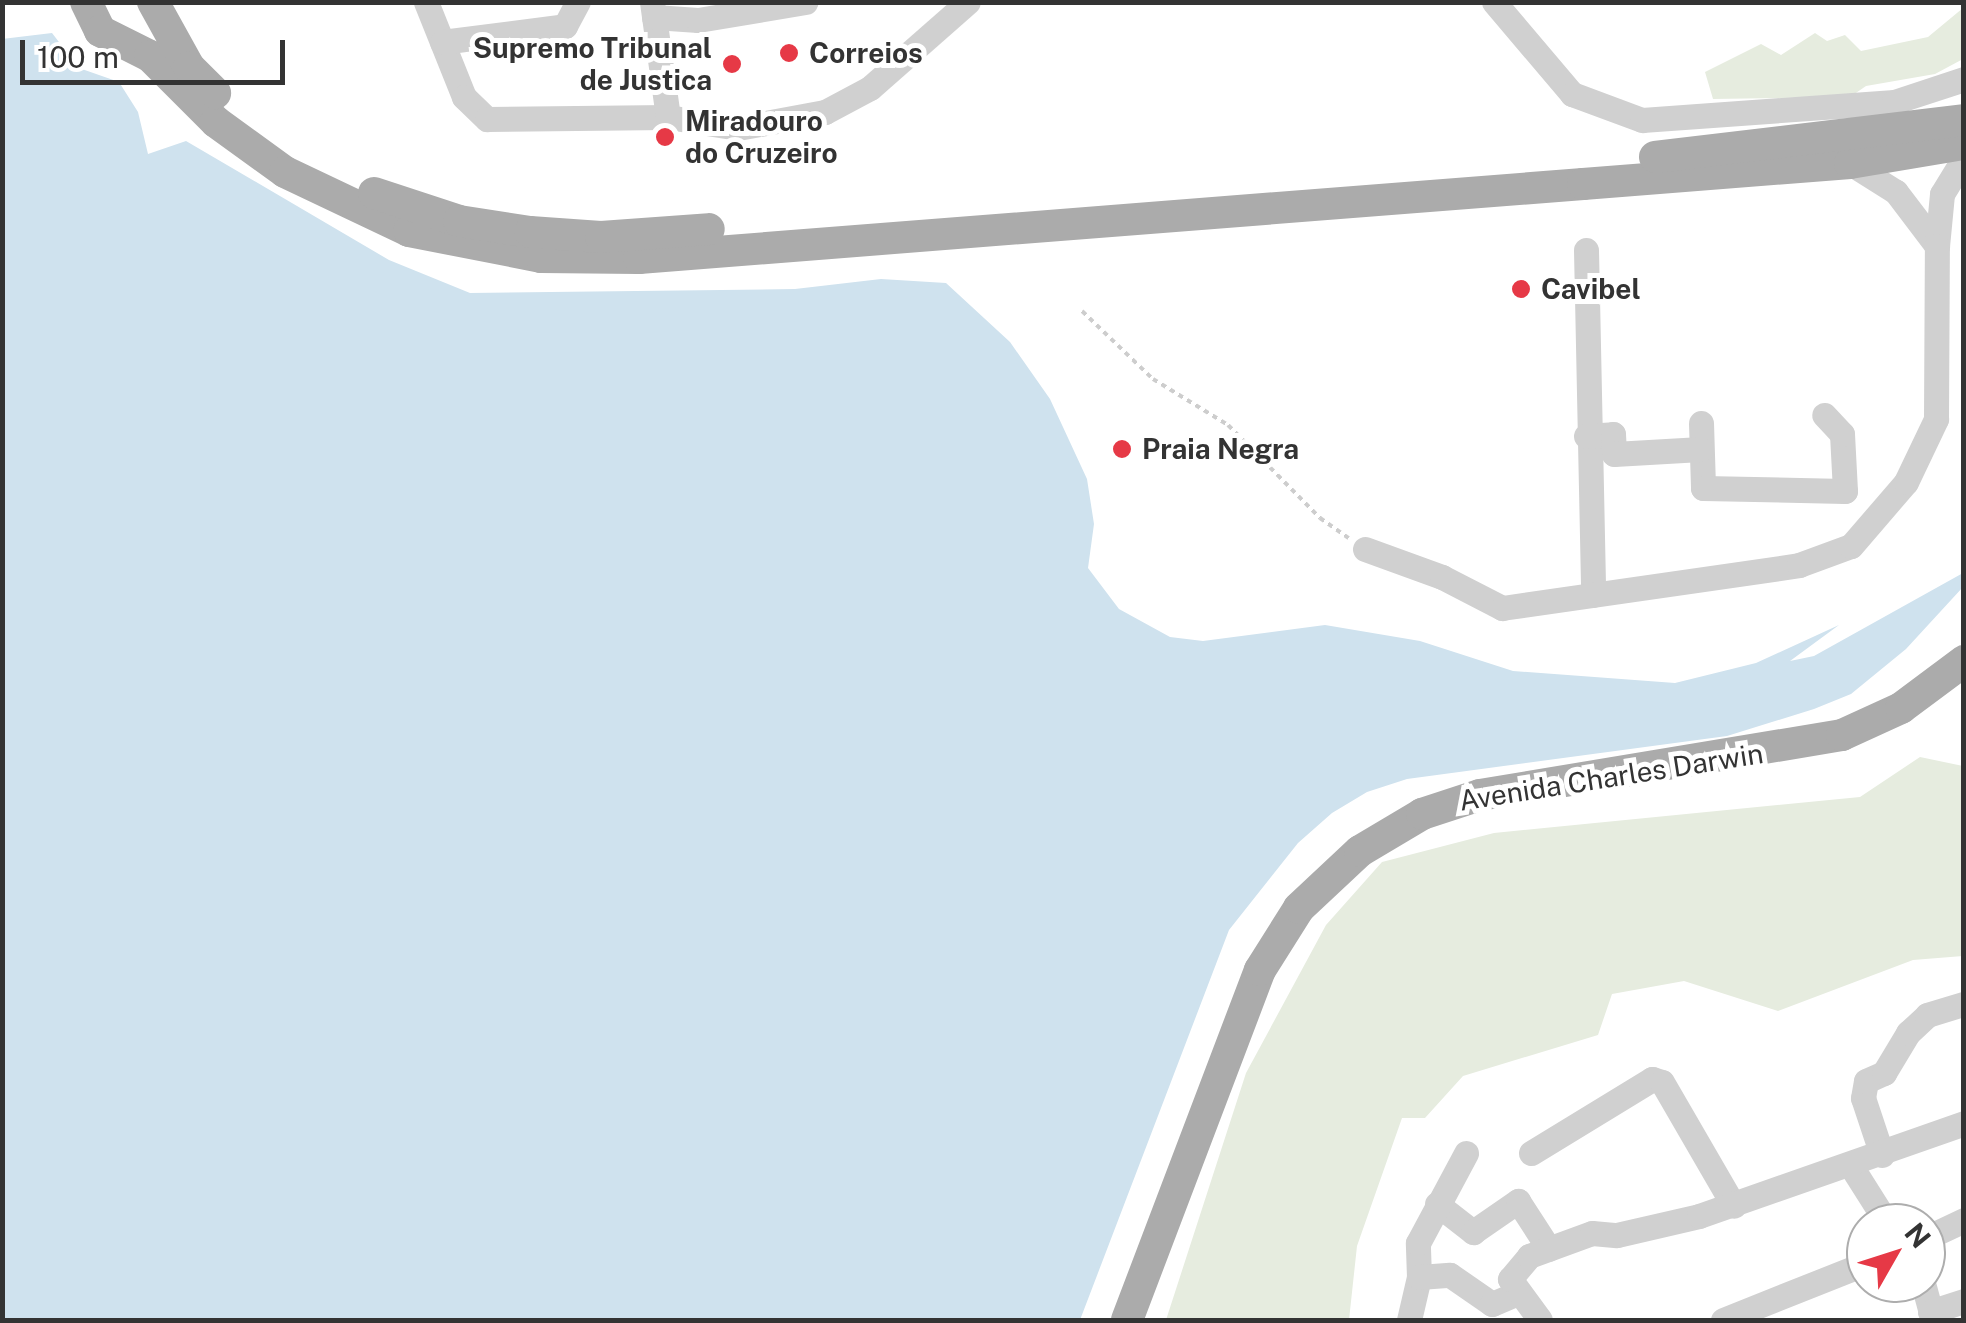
<!DOCTYPE html>
<html>
<head>
<meta charset="utf-8">
<style>
  body { margin:0 }
  #map { position:relative; width:1966px; height:1323px; overflow:hidden; background:#fff; font-family:"Public Sans",sans-serif }
  div>[style] { position:absolute }
  .green>* { inset:0; background:#e6ecdf }
  .water>* { inset:0; background:#cfe2ee }
  .path>* { height:4px; margin-top:-2px; transform-origin:0; background:repeating-linear-gradient(90deg,#cdcdcd 0 5px,transparent 0 10px) }
  .minor>* { height:25px; margin:-12.5px; padding:0 12.5px; transform-origin:12.5px; border-radius:12.5px; background:#d0d0d0 }
  .major>* { height:32px; margin:-16px; padding:0 16px; transform-origin:16px; border-radius:16px; background:#ababab }
  .dots>* { width:28px; height:28px; translate:-50% -50%; box-sizing:border-box; border:5px solid #fff; border-radius:50% }
  span { translate:-50% -50%; white-space:nowrap; text-align:center; line-height:1.15; -webkit-text-stroke:10px #fff; paint-order:stroke }
  .poi-label { font-size:28px; color:#333; font-weight:700 }
  .right { translate:-100% -50%; text-align:right }
  .left { translate:0 -50%; text-align:left }
  .street-label { font-size:28px; color:#333 }
  .frame { position:absolute; inset:0; border:5px solid #333; pointer-events:none }
  .north { position:absolute; left:1846px; top:1203px; width:100px; height:100px; box-sizing:border-box; background:#fff; border:2px solid #adadad; border-radius:50%; rotate:51deg; font-size:28px; font-weight:700; line-height:40px; text-align:center; color:#333 }
  .north::after { content:''; display:block; margin:auto; width:35px; height:45px; background:#e63946; clip-path:polygon(50% 0,100% 100%,50% 72%,0 100%) }
  .scale { position:absolute; left:20px; top:40px; width:265px; height:45px; box-sizing:border-box; border:5px solid #333; border-top:0; padding-left:12px; font-size:30px; line-height:35px; white-space:nowrap; color:#333; -webkit-text-stroke:8px #fff; paint-order:stroke }
</style>
</head>
<body>
<div id="map">
  <div class="green">
    <div style="clip-path:polygon(1963px 8px,1963px 59px,1935px 74px,1866px 86px,1850px 97px,1713px 99px,1705px 72px,1761px 44px,1781px 55px,1815px 33px,1827px 41px,1845px 35px,1861px 51px,1928px 37px)"></div>
    <div style="clip-path:polygon(1920px 757px,1963px 766px,1963px 956px,1913px 960px,1778px 1011px,1684px 981px,1612px 994px,1598px 1035px,1463px 1076px,1425px 1118px,1402px 1118px,1357px 1246px,1349px 1320px,1166px 1320px,1246px 1073px,1326px 925px,1382px 862px,1494px 833px,1860px 797px)"></div>
  </div>
  <div class="water">
    <div style="clip-path:polygon(52px 33px,79px 68px,119px 82px,138px 112px,148px 154px,186px 141px,389px 260px,470px 293px,795px 289px,881px 279px,946px 283px,1010px 342px,1050px 399px,1087px 479px,1094px 524px,1088px 568px,1119px 609px,1170px 637px,1203px 641px,1325px 625px,1420px 641px,1513px 671px,1675px 683px,1756px 663px,1839px 625px,1790px 661px,1814px 656px,1963px 573px,1963px 587px,1906px 649px,1851px 694px,1814px 709px,1727px 736px,1407px 779px,1367px 792px,1332px 813px,1298px 843px,1229px 930px,1080px 1320px,3px 1320px,2px 39px)"></div>
  </div>
  <div class="path">
    <div style="left:1082px;top:311px;width:98px;rotate:43.8deg"></div>
    <div style="left:1153px;top:379px;width:88px;rotate:31.5deg"></div>
    <div style="left:1228px;top:425px;width:131px;rotate:45.3deg"></div>
    <div style="left:1320px;top:518px;width:35px;rotate:35deg"></div>
  </div>
  <div class="minor">
    <div style="left:426px;top:2px;width:102px;rotate:68.2deg"></div>
    <div style="left:464px;top:97px;width:32px;rotate:44deg"></div>
    <div style="left:487px;top:119px;width:181px;rotate:-0.6deg"></div>
    <div style="left:668px;top:117px;width:71px;rotate:8.9deg"></div>
    <div style="left:738px;top:128px;width:88px;rotate:-10.4deg"></div>
    <div style="left:825px;top:112px;width:51px;rotate:-28.1deg"></div>
    <div style="left:870px;top:88px;width:130px;rotate:-41.3deg"></div>
    <div style="left:652px;top:2px;width:116px;rotate:82.1deg"></div>
    <div style="left:1494px;top:2px;width:121px;rotate:49.7deg"></div>
    <div style="left:1572px;top:94px;width:75px;rotate:20.4deg"></div>
    <div style="left:1642px;top:120px;width:253px;rotate:-4.1deg"></div>
    <div style="left:1894px;top:102px;width:74px;rotate:-18.2deg"></div>
    <div style="left:654px;top:17px;width:44px;rotate:3.9deg"></div>
    <div style="left:698px;top:20px;width:109px;rotate:-9.5deg"></div>
    <div style="left:442px;top:42px;width:124px;rotate:-7.4deg"></div>
    <div style="left:565px;top:26px;width:27px;rotate:-62deg"></div>
    <div style="left:1850px;top:163px;width:54px;rotate:32.2deg"></div>
    <div style="left:1896px;top:192px;width:68px;rotate:52.8deg"></div>
    <div style="left:1937px;top:246px;width:52px;rotate:-84.5deg"></div>
    <div style="left:1942px;top:194px;width:42px;rotate:-58.6deg"></div>
    <div style="left:1586px;top:250px;width:345px;rotate:88.8deg"></div>
    <div style="left:1701px;top:423px;width:65px;rotate:88.2deg"></div>
    <div style="left:1703px;top:488px;width:142px;rotate:1.2deg"></div>
    <div style="left:1845px;top:491px;width:57px;rotate:-93deg"></div>
    <div style="left:1842px;top:434px;width:26px;rotate:-133deg"></div>
    <div style="left:1586px;top:436px;width:27px;rotate:-4deg"></div>
    <div style="left:1613px;top:434px;width:20px;rotate:87deg"></div>
    <div style="left:1614px;top:454px;width:87px;rotate:-3.3deg"></div>
    <div style="left:1365px;top:549px;width:82px;rotate:20deg"></div>
    <div style="left:1442px;top:577px;width:68px;rotate:27.3deg"></div>
    <div style="left:1502px;top:608px;width:300px;rotate:-8.2deg"></div>
    <div style="left:1799px;top:565px;width:55px;rotate:-20.1deg"></div>
    <div style="left:1851px;top:546px;width:84px;rotate:-49.3deg"></div>
    <div style="left:1906px;top:482px;width:70px;rotate:-64.5deg"></div>
    <div style="left:1936px;top:419px;width:173px;rotate:-89.7deg"></div>
    <div style="left:1531px;top:1153px;width:142px;rotate:-31.4deg"></div>
    <div style="left:1652px;top:1079px;width:10px;rotate:17deg"></div>
    <div style="left:1662px;top:1082px;width:143px;rotate:59.9deg"></div>
    <div style="left:1882px;top:1155px;width:60px;rotate:-108.4deg"></div>
    <div style="left:1863px;top:1098px;width:17px;rotate:-80deg"></div>
    <div style="left:1866px;top:1081px;width:20px;rotate:-24deg"></div>
    <div style="left:1884px;top:1073px;width:47px;rotate:-59deg"></div>
    <div style="left:1908px;top:1033px;width:26px;rotate:-43deg"></div>
    <div style="left:1927px;top:1015px;width:39px;rotate:-17deg"></div>
    <div style="left:1851px;top:1166px;width:67px;rotate:57.7deg"></div>
    <div style="left:1437px;top:1204px;width:46px;rotate:37.9deg"></div>
    <div style="left:1473px;top:1232px;width:55px;rotate:-34.6deg"></div>
    <div style="left:1518px;top:1201px;width:57px;rotate:57.1deg"></div>
    <div style="left:1926px;top:1238px;width:42px;rotate:-25.3deg"></div>
    <div style="left:1419px;top:1277px;width:34px;rotate:-92deg"></div>
    <div style="left:1418px;top:1243px;width:102px;rotate:-61.9deg"></div>
    <div style="left:1923px;top:1283px;width:38px;rotate:75deg"></div>
    <div style="left:1930px;top:1312px;width:36px;rotate:-18deg"></div>
    <div style="left:1409px;top:1320px;width:44px;rotate:-76.9deg"></div>
    <div style="left:1419px;top:1277px;width:31px;rotate:-4deg"></div>
    <div style="left:1450px;top:1275px;width:51px;rotate:34.6deg"></div>
    <div style="left:1492px;top:1304px;width:28px;rotate:-23deg"></div>
    <div style="left:1540px;top:1320px;width:51px;rotate:-126.2deg"></div>
    <div style="left:1510px;top:1279px;width:30px;rotate:-50deg"></div>
    <div style="left:1529px;top:1256px;width:67px;rotate:-20.1deg"></div>
    <div style="left:1592px;top:1233px;width:25px;rotate:5deg"></div>
    <div style="left:1617px;top:1235px;width:84px;rotate:-13deg"></div>
    <div style="left:1699px;top:1216px;width:281px;rotate:-19.3deg"></div>
    <div style="left:1723px;top:1320px;width:154px;rotate:-21.7deg"></div>
  </div>
  <div class="major">
    <div style="left:86px;top:2px;width:32px;rotate:64deg"></div>
    <div style="left:100px;top:31px;width:56px;rotate:26.6deg"></div>
    <div style="left:150px;top:56px;width:93px;rotate:45deg"></div>
    <div style="left:216px;top:122px;width:85px;rotate:35.9deg"></div>
    <div style="left:285px;top:172px;width:137px;rotate:25.4deg"></div>
    <div style="left:409px;top:231px;width:135px;rotate:11.1deg"></div>
    <div style="left:541px;top:257px;width:98px;rotate:0.6deg"></div>
    <div style="left:639px;top:258px;width:947px;rotate:-4.48deg"></div>
    <div style="left:1583px;top:184px;width:268px;rotate:-4.5deg"></div>
    <div style="left:1850px;top:163px;width:116px;rotate:-9.5deg"></div>
    <div style="left:153px;top:2px;width:74px;rotate:61deg"></div>
    <div style="left:189px;top:67px;width:37px;rotate:45deg"></div>
    <div style="left:1655px;top:157px;width:311px;rotate:-6.8deg"></div>
    <div style="left:374px;top:193px;width:89px;rotate:18.2deg"></div>
    <div style="left:459px;top:221px;width:72px;rotate:8.8deg"></div>
    <div style="left:530px;top:232px;width:71px;rotate:4deg"></div>
    <div style="left:601px;top:237px;width:108px;rotate:-4.2deg"></div>
    <div style="left:1127px;top:1320px;width:374px;rotate:-69.2deg"></div>
    <div style="left:1260px;top:970px;width:73px;rotate:-57.8deg"></div>
    <div style="left:1299px;top:908px;width:83px;rotate:-43.1deg"></div>
    <div style="left:1360px;top:851px;width:72px;rotate:-30.8deg"></div>
    <div style="left:1422px;top:814px;width:61px;rotate:-18.1deg"></div>
    <div style="left:1480px;top:795px;width:367px;rotate:-9.4deg"></div>
    <div style="left:1842px;top:735px;width:65px;rotate:-24.6deg"></div>
    <div style="left:1901px;top:708px;width:79px;rotate:-36.7deg"></div>
  </div>
  <div class="dots">
    <div style="left:789px;top:53px;background:#e63946"></div>
    <div style="left:732px;top:64px;background:#e63946"></div>
    <div style="left:665px;top:137px;background:#e63946"></div>
    <div style="left:1521px;top:289px;background:#e63946"></div>
    <div style="left:1122px;top:449px;background:#e63946"></div>
  </div>
  <div class="poi-label">
    <span class="right" style="left:712px;top:64px">Supremo Tribunal<br>de Justica</span>
    <span class="left" style="left:809px;top:53px">Correios</span>
    <span class="left" style="left:685px;top:137px">Miradouro<br>do Cruzeiro</span>
    <span class="left" style="left:1541px;top:289px">Cavibel</span>
    <span class="left" style="left:1142px;top:449px">Praia Negra</span>
  </div>
  <div class="street-label">
    <span style="left:1611px;top:777px;rotate:-9deg">Avenida Charles Darwin</span>
  </div>
  <div class="frame"></div>
  <div class="north">N</div>
  <div class="scale">100 m</div>
</div>
</body>
</html>
